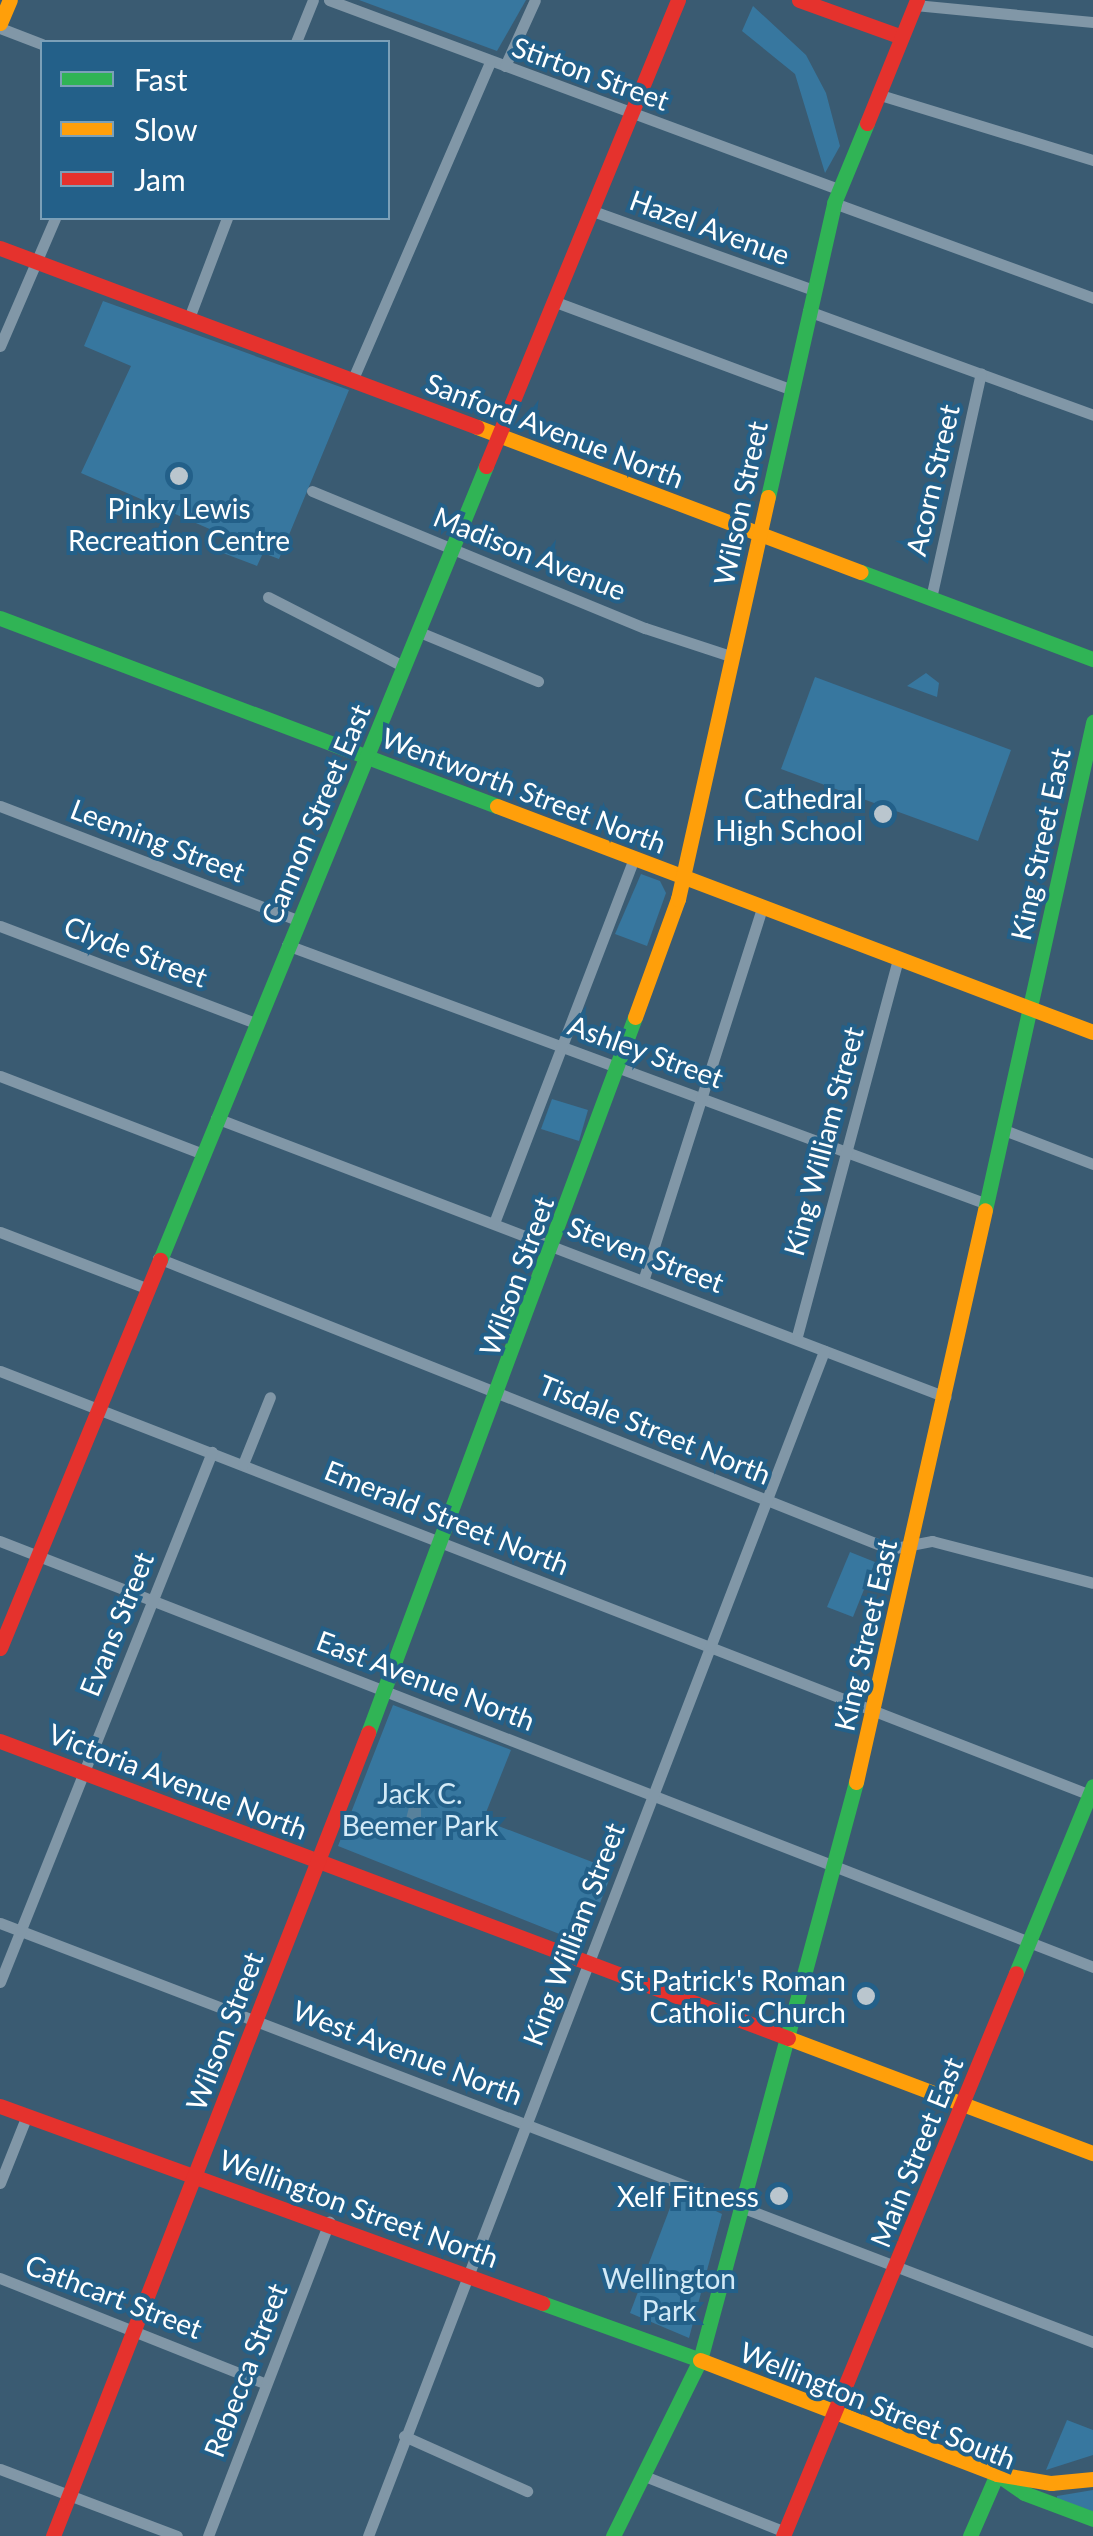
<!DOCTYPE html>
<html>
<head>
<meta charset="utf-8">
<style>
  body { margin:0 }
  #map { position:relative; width:1093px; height:2536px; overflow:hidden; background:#3a5b72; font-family:Lato,sans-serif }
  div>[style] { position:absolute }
  .green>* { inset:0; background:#37779f }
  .water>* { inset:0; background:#57819c }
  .street>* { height:11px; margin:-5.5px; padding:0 5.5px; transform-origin:5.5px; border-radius:5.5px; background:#8197a7 }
  .fast>* { height:15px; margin:-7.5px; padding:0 7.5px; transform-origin:7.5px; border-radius:7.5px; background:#30b455 }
  .slow>* { height:15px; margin:-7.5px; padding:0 7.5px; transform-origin:7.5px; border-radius:7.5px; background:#ff9f0a }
  .jam>* { height:15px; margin:-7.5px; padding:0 7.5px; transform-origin:7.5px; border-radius:7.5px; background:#e5322d }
  .dots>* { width:28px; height:28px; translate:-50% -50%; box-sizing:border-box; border:5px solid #236089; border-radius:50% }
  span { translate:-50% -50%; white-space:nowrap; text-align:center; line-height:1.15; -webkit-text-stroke:8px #236089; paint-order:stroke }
  .street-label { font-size:28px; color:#fff }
  .poi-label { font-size:28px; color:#fff }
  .right { translate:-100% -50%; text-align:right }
  .park-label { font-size:28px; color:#d3eaf7 }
  .legend { position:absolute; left:40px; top:40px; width:350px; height:180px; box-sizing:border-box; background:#236089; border:2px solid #7ba0b8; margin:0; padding:12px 18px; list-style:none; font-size:30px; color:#fff }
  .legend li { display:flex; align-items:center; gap:20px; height:50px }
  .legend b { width:50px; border:2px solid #7ba0b8 }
</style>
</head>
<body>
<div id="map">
  <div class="green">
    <div style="clip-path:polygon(359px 0,526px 0,497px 51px)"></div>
    <div style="clip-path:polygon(753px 6px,806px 55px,826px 93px,840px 146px,825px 173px,795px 74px,742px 31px)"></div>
    <div style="clip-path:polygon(103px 301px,349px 390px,279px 559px,263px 553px,257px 566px,223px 553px,228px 537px,81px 473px,131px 366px,84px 346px)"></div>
    <div style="clip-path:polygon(926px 673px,939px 683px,937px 697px,907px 686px)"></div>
    <div style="clip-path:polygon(815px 677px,1011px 750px,978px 841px,781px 769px)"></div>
    <div style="clip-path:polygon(641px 874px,660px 881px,666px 893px,647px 946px,615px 934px)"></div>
    <div style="clip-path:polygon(552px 1099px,588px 1110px,579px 1141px,541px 1129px)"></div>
    <div style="clip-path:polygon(850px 1552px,875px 1562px,853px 1617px,827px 1607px)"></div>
    <div style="clip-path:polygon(393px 1705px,511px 1750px,483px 1820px,613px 1870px,587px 1936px,577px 1941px,338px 1846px)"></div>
    <div style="clip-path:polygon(676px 2192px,722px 2214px,689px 2338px,630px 2313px)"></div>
    <div style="clip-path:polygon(1067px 2420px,1093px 2430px,1093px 2455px,1046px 2470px)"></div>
    <div style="clip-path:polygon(1093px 2490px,1093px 2513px,1057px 2499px,1057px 2496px)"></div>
  </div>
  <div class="water">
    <div style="clip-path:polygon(421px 1803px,421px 1831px,410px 1834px,404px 1827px,409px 1807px)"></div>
  </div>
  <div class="street">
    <div style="left:329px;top:0;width:543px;rotate:20.37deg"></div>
    <div style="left:915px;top:5px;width:179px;rotate:5.5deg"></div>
    <div style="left:0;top:28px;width:45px;rotate:20.9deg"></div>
    <div style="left:296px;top:42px;width:45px;rotate:-68deg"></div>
    <div style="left:505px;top:66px;width:72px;rotate:-65.6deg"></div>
    <div style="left:877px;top:94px;width:226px;rotate:17deg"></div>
    <div style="left:834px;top:203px;width:276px;rotate:20.1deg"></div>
    <div style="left:590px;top:210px;width:237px;rotate:19.7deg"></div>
    <div style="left:553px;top:301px;width:253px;rotate:20.4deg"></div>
    <div style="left:808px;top:311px;width:303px;rotate:20deg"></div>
    <div style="left:189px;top:318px;width:107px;rotate:-69.2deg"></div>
    <div style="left:0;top:346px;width:139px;rotate:-66.7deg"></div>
    <div style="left:352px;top:381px;width:348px;rotate:-66.6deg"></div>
    <div style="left:312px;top:491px;width:360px;rotate:22.4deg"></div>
    <div style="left:645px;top:628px;width:89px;rotate:18.2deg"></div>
    <div style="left:268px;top:597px;width:152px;rotate:27.1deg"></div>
    <div style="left:931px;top:598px;width:230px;rotate:-77.5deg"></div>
    <div style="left:417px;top:631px;width:131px;rotate:22.5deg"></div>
    <div style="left:0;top:806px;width:318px;rotate:21deg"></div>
    <div style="left:0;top:926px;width:273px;rotate:20.8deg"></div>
    <div style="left:287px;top:945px;width:746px;rotate:20.3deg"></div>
    <div style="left:0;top:1076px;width:215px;rotate:21deg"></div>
    <div style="left:216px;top:1118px;width:781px;rotate:20.92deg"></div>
    <div style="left:1004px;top:1130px;width:95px;rotate:20.9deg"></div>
    <div style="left:494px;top:1223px;width:391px;rotate:-69deg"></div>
    <div style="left:0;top:1232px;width:156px;rotate:21deg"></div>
    <div style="left:158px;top:1258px;width:788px;rotate:21.68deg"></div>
    <div style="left:890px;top:1549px;width:43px;rotate:-10.8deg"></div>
    <div style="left:932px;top:1541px;width:166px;rotate:14.6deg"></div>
    <div style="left:643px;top:1281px;width:394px;rotate:-72.3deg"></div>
    <div style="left:797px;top:1336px;width:391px;rotate:-75deg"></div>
    <div style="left:0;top:1371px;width:1173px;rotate:21.25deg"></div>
    <div style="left:243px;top:1464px;width:72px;rotate:-68.1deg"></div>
    <div style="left:0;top:1541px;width:1173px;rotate:21.29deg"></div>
    <div style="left:0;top:1923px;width:1171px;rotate:20.97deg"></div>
    <div style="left:0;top:1982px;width:571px;rotate:-68.2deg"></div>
    <div style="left:0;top:2183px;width:73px;rotate:-68.3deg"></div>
    <div style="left:0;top:2278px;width:286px;rotate:21.7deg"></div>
    <div style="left:404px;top:2436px;width:135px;rotate:24.1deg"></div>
    <div style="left:0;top:2469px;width:189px;rotate:20.7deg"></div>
    <div style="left:642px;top:2475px;width:154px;rotate:21.7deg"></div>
    <div style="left:208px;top:2536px;width:337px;rotate:-68.9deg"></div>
    <div style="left:368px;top:2536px;width:1270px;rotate:-68.95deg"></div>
  </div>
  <div class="fast">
    <div style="left:768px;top:497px;width:301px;rotate:-77.3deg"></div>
    <div style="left:834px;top:203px;width:87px;rotate:-67.6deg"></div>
    <div style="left:861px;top:572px;width:248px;rotate:20.6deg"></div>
    <div style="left:0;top:618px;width:531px;rotate:20.72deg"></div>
    <div style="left:985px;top:1210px;width:500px;rotate:-77.5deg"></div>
    <div style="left:160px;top:1260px;width:858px;rotate:-67.68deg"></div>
    <div style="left:368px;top:1733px;width:764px;rotate:-69.55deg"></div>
    <div style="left:1016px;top:1973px;width:202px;rotate:-67.6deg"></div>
    <div style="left:542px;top:2303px;width:168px;rotate:19.8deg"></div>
    <div style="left:613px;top:2536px;width:196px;rotate:-63.7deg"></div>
    <div style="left:700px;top:2360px;width:599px;rotate:-74.9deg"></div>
    <div style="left:970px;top:2536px;width:68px;rotate:-66.5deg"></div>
    <div style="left:997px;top:2474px;width:33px;rotate:35deg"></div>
    <div style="left:1024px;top:2493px;width:74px;rotate:20.6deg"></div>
  </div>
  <div class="slow">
    <div style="left:0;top:23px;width:25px;rotate:-67deg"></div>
    <div style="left:477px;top:427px;width:410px;rotate:20.7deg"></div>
    <div style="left:497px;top:806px;width:637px;rotate:20.77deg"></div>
    <div style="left:635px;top:1017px;width:126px;rotate:-70deg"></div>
    <div style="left:678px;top:899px;width:412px;rotate:-77.4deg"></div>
    <div style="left:856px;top:1782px;width:586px;rotate:-77.29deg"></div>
    <div style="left:788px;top:2038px;width:326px;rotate:20.7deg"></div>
    <div style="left:700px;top:2360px;width:318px;rotate:21deg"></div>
    <div style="left:997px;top:2474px;width:55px;rotate:9.5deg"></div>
    <div style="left:1051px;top:2483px;width:42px;rotate:-5.4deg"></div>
  </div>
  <div class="jam">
    <div style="left:799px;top:0;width:109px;rotate:19.8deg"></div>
    <div style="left:867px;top:123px;width:133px;rotate:-67.9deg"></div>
    <div style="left:0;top:248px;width:509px;rotate:20.57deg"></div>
    <div style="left:486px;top:466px;width:504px;rotate:-67.61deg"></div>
    <div style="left:0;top:1648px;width:420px;rotate:-67.6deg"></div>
    <div style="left:0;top:1741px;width:842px;rotate:20.65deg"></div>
    <div style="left:0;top:2106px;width:577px;rotate:19.97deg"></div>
    <div style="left:53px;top:2536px;width:863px;rotate:-68.58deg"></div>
    <div style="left:783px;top:2536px;width:609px;rotate:-67.52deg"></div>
  </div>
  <div class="dots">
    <div style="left:179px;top:476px;background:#bac6ce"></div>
    <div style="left:883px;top:814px;background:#bac6ce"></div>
    <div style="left:866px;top:1996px;background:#bac6ce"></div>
    <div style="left:779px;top:2196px;background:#bac6ce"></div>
  </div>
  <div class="street-label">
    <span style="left:591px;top:73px;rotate:20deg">Stirton Street</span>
    <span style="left:710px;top:227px;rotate:20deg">Hazel Avenue</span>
    <span style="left:555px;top:430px;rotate:21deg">Sanford Avenue North</span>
    <span style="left:932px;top:480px;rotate:-77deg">Acorn Street</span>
    <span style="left:740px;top:503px;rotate:-78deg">Wilson Street</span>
    <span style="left:530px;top:553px;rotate:22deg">Madison Avenue</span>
    <span style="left:524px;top:790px;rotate:21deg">Wentworth Street North</span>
    <span style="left:315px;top:814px;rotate:-67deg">Cannon Street East</span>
    <span style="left:158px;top:840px;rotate:21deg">Leeming Street</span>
    <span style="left:1040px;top:844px;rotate:-78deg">King Street East</span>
    <span style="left:136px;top:951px;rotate:21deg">Clyde Street</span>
    <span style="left:646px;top:1051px;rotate:20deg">Ashley Street</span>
    <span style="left:823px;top:1141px;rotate:-75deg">King William Street</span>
    <span style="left:646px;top:1254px;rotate:21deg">Steven Street</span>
    <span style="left:516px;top:1276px;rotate:-70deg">Wilson Street</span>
    <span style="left:655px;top:1429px;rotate:22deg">Tisdale Street North</span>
    <span style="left:447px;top:1517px;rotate:22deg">Emerald Street North</span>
    <span style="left:116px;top:1624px;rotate:-68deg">Evans Street</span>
    <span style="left:865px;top:1635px;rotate:-77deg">King Street East</span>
    <span style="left:426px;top:1680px;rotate:21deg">East Avenue North</span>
    <span style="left:178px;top:1781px;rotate:21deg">Victoria Avenue North</span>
    <span style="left:573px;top:1934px;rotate:-69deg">King William Street</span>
    <span style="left:224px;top:2031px;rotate:-69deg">Wilson Street</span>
    <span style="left:408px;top:2052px;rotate:21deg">West Avenue North</span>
    <span style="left:916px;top:2152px;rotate:-68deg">Main Street East</span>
    <span style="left:359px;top:2208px;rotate:20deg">Wellington Street North</span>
    <span style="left:114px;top:2296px;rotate:21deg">Cathcart Street</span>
    <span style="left:245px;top:2370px;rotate:-69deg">Rebecca Street</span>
    <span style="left:878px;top:2405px;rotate:22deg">Wellington Street South</span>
  </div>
  <div class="poi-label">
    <span style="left:179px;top:524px">Pinky Lewis<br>Recreation Centre</span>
    <span class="right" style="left:863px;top:814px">Cathedral<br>High School</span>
    <span class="right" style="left:846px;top:1996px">St Patrick's Roman<br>Catholic Church</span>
    <span class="right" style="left:759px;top:2196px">Xelf Fitness</span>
  </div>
  <div class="park-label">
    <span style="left:420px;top:1809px">Jack C.<br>Beemer Park</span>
    <span style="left:669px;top:2294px">Wellington<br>Park</span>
  </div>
  <ul class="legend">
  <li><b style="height:12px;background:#30b455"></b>Fast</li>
  <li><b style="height:12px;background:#ff9f0a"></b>Slow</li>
  <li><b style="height:12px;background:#e5322d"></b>Jam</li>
  </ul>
</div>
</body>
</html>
